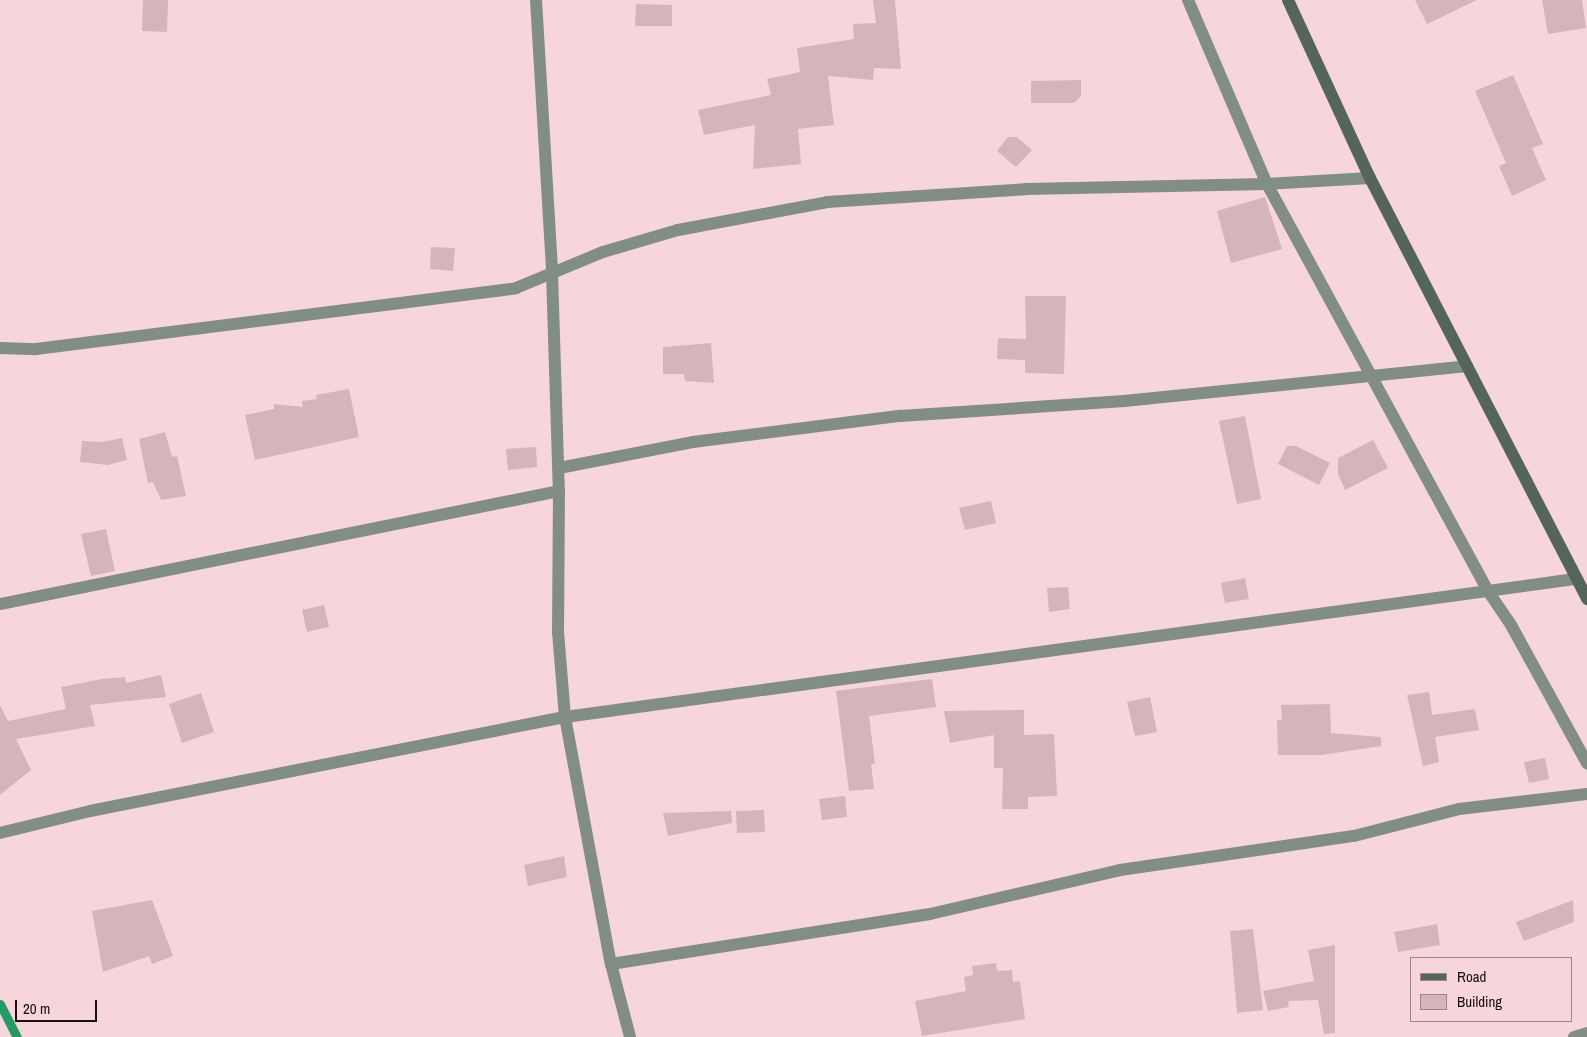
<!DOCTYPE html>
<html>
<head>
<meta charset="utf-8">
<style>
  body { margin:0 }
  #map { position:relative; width:1587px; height:1037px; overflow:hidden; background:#f6d6da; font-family:"Archivo Narrow",sans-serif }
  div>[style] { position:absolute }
  .stream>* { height:9px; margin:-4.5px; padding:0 4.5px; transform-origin:4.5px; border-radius:4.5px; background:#279965 }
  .building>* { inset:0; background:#d4b5b9 }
  .street>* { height:12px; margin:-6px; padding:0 6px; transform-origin:6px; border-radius:6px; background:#828d86 }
  .secondary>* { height:12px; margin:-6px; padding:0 6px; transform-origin:6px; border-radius:6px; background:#55655b }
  span { translate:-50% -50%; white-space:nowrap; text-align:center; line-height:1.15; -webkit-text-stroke:4px #f6d6da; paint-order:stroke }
  .legend { position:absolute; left:1410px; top:957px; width:162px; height:65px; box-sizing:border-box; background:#f6d6da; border:1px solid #9e868a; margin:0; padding:6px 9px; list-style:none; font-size:15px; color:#1a0f11 }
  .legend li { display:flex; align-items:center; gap:10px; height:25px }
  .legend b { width:25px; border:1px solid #9e868a }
  .scale { position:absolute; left:15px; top:1000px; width:82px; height:22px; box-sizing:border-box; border:2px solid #1a0f11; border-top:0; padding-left:6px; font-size:15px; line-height:18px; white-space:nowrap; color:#1a0f11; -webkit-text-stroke:4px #f6d6da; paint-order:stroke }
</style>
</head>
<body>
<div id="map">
  <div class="stream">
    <div style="left:0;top:1004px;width:37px;rotate:63deg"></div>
  </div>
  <div class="building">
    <div style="clip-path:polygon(143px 0,168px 0,167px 32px,142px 31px)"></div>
    <div style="clip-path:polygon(873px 0,895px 0,901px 69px,874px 68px,873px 80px,828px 76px,834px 125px,798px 129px,801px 164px,753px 169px,755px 125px,704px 135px,698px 110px,771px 95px,767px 79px,800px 72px,797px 48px,854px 39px,853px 24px,876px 23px)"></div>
    <div style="clip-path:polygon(1415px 0,1477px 0,1427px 24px)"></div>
    <div style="clip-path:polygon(1542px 0,1582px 0,1586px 28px,1548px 34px)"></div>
    <div style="clip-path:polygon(636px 4px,672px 5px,672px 26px,635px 26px)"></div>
    <div style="clip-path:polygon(1513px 75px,1543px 144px,1532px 148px,1546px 180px,1512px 196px,1499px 166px,1506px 163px,1475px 91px)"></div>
    <div style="clip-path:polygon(1081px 80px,1081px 96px,1074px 103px,1031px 103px,1031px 81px)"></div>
    <div style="clip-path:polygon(1008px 137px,1017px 137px,1032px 150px,1016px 167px,997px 151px)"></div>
    <div style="clip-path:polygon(1265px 197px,1282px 249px,1231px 263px,1217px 211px)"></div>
    <div style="clip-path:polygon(431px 247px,455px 248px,453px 271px,430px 269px)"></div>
    <div style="clip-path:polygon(1025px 296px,1066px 296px,1064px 374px,1025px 373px,1025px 360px,997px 359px,998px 338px,1026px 339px)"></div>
    <div style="clip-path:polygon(711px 343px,714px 383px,685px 381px,684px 374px,663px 374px,663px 347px)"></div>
    <div style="clip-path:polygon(349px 389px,359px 437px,255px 460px,245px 415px,274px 409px,274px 404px,303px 407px,302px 401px,317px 399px,316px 395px)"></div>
    <div style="clip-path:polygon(1245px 416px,1261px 499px,1237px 504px,1219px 421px)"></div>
    <div style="clip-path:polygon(165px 432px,172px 457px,177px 456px,186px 496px,161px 500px,153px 482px,148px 483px,139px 439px)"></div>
    <div style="clip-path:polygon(122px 438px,127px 460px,108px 465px,80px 462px,82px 441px,103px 442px)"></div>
    <div style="clip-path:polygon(1373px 440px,1388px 468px,1345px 490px,1338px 474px,1338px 458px)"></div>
    <div style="clip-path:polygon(1287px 446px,1296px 446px,1330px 463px,1319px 485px,1278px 464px)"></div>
    <div style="clip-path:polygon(536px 447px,537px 467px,508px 470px,506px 449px)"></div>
    <div style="clip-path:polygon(991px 501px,996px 523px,965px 530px,959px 508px)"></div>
    <div style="clip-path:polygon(106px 529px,115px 571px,91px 576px,81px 534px)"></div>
    <div style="clip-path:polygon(1245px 578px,1249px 599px,1225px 603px,1221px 583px)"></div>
    <div style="clip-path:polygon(1068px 587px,1070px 609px,1049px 612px,1047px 588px)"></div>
    <div style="clip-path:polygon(324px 605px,329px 627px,307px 632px,302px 610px)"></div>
    <div style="clip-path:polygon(161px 675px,166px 697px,90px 705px,95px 726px,16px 739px,31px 770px,0 795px,0 705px,8px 721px,66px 709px,61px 687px,102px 679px,125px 677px,126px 683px)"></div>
    <div style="clip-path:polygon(932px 679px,936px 707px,869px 716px,875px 764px,871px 764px,874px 789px,849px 791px,836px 691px)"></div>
    <div style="clip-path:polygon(1429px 692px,1432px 715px,1475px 709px,1479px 730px,1435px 737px,1439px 762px,1423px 766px,1407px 695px)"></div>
    <div style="clip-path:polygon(201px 693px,214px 732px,182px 743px,169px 704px)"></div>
    <div style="clip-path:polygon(1150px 697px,1157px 732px,1135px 736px,1127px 702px)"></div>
    <div style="clip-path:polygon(1330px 704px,1331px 733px,1381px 737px,1381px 746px,1321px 755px,1278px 755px,1277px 720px,1282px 720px,1281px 705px)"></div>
    <div style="clip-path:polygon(1024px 710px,1024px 735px,1054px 734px,1057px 796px,1028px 797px,1028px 809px,1002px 809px,1003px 768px,994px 768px,994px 735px,950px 743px,944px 711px)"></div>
    <div style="clip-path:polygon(1545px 758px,1549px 779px,1529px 783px,1524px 762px)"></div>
    <div style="clip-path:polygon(845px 796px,847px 817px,822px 820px,819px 799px)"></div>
    <div style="clip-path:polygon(764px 810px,765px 832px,737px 833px,736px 811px)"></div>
    <div style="clip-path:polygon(731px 811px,732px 823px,668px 836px,663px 813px)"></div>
    <div style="clip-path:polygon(564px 856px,567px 877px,528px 886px,524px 865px)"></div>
    <div style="clip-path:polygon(152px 900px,173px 956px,152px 964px,149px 956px,103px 972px,92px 911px)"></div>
    <div style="clip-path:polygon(1573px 900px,1574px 922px,1524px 941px,1516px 922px)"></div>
    <div style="clip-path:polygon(1437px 924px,1440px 945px,1398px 952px,1394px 932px)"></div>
    <div style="clip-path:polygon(1253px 929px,1263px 1010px,1237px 1013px,1230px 931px)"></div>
    <div style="clip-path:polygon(1335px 945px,1335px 1033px,1324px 1034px,1318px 1000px,1288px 1001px,1289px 1007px,1268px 1011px,1263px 991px,1314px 981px,1308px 950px)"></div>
    <div style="clip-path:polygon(996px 963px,997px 971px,1012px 970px,1013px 982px,1020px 981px,1025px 1019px,922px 1036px,915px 1001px,966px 991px,964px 977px,973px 975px,972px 966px)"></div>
  </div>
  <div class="street">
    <div style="left:536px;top:0;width:273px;rotate:86.6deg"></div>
    <div style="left:552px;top:273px;width:218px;rotate:88.2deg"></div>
    <div style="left:559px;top:491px;width:141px;rotate:90.4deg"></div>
    <div style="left:558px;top:632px;width:85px;rotate:85.3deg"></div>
    <div style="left:565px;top:717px;width:251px;rotate:79.5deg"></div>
    <div style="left:611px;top:964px;width:75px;rotate:75.4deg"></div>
    <div style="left:1188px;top:0;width:200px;rotate:66.8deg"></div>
    <div style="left:1267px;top:184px;width:463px;rotate:61.5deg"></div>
    <div style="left:1488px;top:591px;width:41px;rotate:55.9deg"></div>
    <div style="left:1511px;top:625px;width:158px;rotate:61.2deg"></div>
    <div style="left:0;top:348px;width:36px;rotate:2deg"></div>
    <div style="left:36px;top:349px;width:484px;rotate:-7.2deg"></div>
    <div style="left:516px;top:288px;width:94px;rotate:-22.5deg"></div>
    <div style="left:603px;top:252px;width:78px;rotate:-16.3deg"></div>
    <div style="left:678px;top:230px;width:152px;rotate:-10.6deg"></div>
    <div style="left:827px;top:202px;width:199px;rotate:-3.7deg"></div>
    <div style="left:1026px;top:189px;width:241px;rotate:-1.2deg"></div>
    <div style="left:1267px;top:184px;width:103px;rotate:-3.3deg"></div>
    <div style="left:559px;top:468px;width:136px;rotate:-11deg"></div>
    <div style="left:693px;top:442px;width:209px;rotate:-7.2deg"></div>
    <div style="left:900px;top:416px;width:225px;rotate:-3.8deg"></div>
    <div style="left:1124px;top:401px;width:345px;rotate:-5.8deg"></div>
    <div style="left:0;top:604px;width:570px;rotate:-11.43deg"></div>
    <div style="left:0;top:833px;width:93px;rotate:-13.7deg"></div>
    <div style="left:90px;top:811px;width:484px;rotate:-11.2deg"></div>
    <div style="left:565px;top:717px;width:1019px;rotate:-7.78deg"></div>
    <div style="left:611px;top:964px;width:323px;rotate:-8.9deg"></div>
    <div style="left:930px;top:914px;width:195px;rotate:-13deg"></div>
    <div style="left:1120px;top:870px;width:236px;rotate:-8.3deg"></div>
    <div style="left:1354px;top:836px;width:108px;rotate:-14.4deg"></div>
    <div style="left:1459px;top:809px;width:129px;rotate:-6.7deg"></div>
    <div style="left:1574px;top:1037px;width:14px;rotate:-17deg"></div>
  </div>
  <div class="secondary">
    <div style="left:1288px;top:0;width:196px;rotate:65.3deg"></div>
    <div style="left:1370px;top:178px;width:474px;rotate:62.7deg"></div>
  </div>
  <ul class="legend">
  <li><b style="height:6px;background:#55655b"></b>Road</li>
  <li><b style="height:14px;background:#d4b5b9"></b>Building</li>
  </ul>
  <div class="scale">20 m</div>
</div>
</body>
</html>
